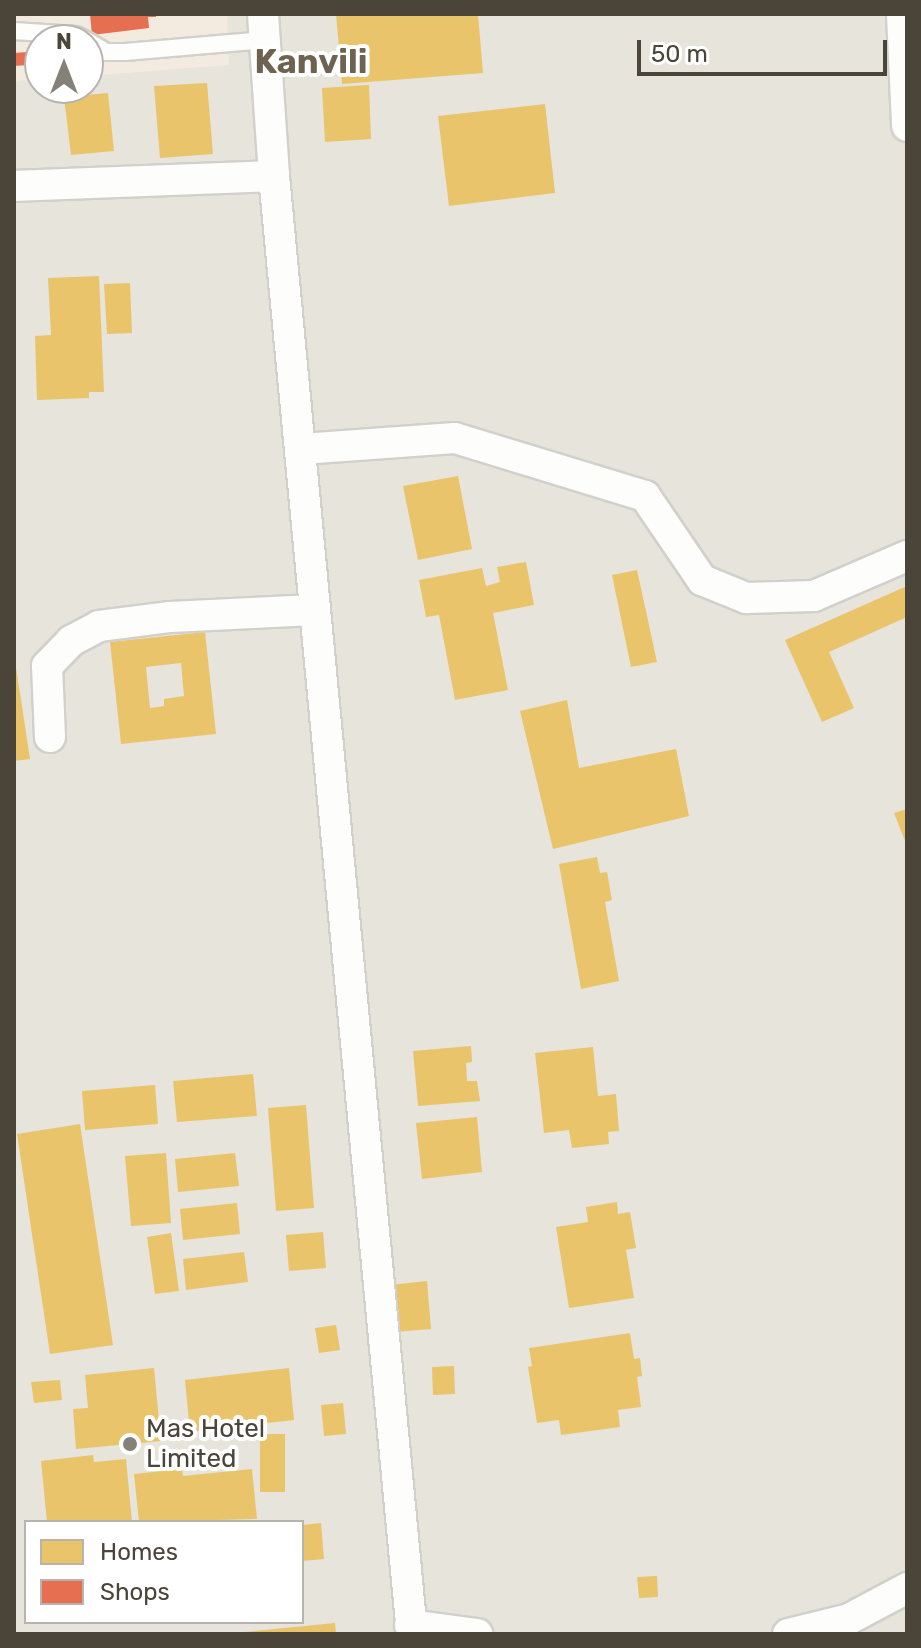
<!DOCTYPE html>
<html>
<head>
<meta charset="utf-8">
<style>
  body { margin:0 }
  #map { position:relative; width:921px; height:1648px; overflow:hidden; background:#f4f2ee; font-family:Rubik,sans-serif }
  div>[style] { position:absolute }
  .residential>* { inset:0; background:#e7e4dc }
  .commercial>* { inset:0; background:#f3ebdf }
  .homes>* { inset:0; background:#e9c46a }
  .shops>* { inset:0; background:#e76f51 }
  .roads { filter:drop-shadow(2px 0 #d2d0cb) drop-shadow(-2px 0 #d2d0cb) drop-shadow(0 2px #d2d0cb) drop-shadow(0 -2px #d2d0cb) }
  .lane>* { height:16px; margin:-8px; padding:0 8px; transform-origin:8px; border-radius:8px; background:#fdfdfc }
  .street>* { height:30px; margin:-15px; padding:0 15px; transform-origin:15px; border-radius:15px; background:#fdfdfc }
  .dots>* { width:22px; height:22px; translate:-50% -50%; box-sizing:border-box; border:4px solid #fff; border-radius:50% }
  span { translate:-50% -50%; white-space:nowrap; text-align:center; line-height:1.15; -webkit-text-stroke:8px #fff; paint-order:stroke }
  .poi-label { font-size:26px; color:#4b4439 }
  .left { translate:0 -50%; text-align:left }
  .district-label { font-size:34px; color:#6e6250; font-weight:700 }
  .frame { position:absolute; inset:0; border:16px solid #4b4439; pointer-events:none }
  .legend { position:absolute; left:24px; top:1520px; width:280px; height:104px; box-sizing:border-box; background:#fff; border:2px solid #b7b4b0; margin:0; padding:10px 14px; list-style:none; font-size:24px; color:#4b4439 }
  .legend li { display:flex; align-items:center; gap:16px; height:40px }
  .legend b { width:40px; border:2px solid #b7b4b0 }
  .north { position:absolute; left:24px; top:24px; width:80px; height:80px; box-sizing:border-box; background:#fff; border:2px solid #b7b4b0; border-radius:50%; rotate:0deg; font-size:22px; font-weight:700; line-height:32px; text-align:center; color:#4b4439 }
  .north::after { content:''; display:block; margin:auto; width:28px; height:36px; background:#868178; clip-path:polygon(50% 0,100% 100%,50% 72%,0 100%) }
  .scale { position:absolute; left:637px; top:40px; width:250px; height:36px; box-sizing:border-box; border:4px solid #4b4439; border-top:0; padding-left:10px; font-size:24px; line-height:28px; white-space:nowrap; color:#4b4439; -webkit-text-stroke:6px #fff; paint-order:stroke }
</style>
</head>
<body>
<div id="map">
  <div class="residential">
    <div style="clip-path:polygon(evenodd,14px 14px,907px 14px,907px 1634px,14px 1634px,14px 14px,40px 40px,88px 40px,88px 88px,40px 88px,40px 40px,14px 14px,26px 1522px,302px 1522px,302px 1622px,26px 1622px,26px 1522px)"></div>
  </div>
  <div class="commercial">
    <div style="clip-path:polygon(14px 14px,227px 14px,229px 65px,88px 76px,88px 40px,40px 40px,40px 79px,14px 81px)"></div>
  </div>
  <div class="homes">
    <div style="clip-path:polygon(336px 14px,478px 14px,483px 73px,342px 84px)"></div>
    <div style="clip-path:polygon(207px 83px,213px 154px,160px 158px,154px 86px)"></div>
    <div style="clip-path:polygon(369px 85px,371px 139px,325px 142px,322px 88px)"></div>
    <div style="clip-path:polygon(108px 93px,114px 151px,71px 155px,64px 97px)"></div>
    <div style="clip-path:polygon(545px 104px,555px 193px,449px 206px,438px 116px)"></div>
    <div style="clip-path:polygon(99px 276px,104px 392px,89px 392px,89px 398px,37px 400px,35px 336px,51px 335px,48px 278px)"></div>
    <div style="clip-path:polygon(130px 283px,132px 333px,107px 334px,104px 284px)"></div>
    <div style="clip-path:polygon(458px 476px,472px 549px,418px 560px,403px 486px)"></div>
    <div style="clip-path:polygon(526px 562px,534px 605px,493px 613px,508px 690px,455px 700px,439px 615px,426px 617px,419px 580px,482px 568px,486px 586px,500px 582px,497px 567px)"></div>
    <div style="clip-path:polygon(637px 570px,657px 662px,631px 667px,612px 575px)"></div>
    <div style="clip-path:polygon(907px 586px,907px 617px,829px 652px,854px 708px,822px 722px,785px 640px)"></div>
    <div style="clip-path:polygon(evenodd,205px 632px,216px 734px,121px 744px,110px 642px,205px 632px,181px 663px,184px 696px,164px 699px,164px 706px,150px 708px,146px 667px,181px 663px)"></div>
    <div style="clip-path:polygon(14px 654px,30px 759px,14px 761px)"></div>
    <div style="clip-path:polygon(567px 700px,579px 768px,676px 749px,689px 816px,553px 849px,520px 711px)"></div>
    <div style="clip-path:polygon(907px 809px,907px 846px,894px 813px)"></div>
    <div style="clip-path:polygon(597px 857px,600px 873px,607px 872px,612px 900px,605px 902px,619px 981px,581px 989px,559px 864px)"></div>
    <div style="clip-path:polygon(471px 1046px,472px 1062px,466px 1063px,467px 1081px,477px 1081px,480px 1101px,418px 1106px,413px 1051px)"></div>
    <div style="clip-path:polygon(593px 1047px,598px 1096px,616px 1094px,619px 1131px,608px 1132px,609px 1144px,572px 1148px,569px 1130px,544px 1133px,535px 1053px)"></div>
    <div style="clip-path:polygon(253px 1074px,257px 1116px,177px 1122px,173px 1081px)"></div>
    <div style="clip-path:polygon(155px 1085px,158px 1124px,85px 1130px,82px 1091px)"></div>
    <div style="clip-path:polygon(306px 1105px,314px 1208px,276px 1211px,268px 1108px)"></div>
    <div style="clip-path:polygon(477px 1117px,482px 1172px,422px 1179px,416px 1123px)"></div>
    <div style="clip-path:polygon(80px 1124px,113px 1345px,50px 1354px,17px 1134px)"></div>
    <div style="clip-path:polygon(166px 1153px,171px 1223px,131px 1226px,125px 1156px)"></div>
    <div style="clip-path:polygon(235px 1153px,239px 1186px,178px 1192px,175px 1159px)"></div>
    <div style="clip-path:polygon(617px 1202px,618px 1214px,630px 1212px,636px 1248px,626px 1250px,634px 1298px,569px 1308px,556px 1227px,588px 1222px,586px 1207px)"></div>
    <div style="clip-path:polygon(237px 1203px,240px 1234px,183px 1240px,180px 1209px)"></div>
    <div style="clip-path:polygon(323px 1232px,326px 1268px,289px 1271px,286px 1235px)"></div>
    <div style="clip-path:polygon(171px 1233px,179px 1291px,155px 1294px,147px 1237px)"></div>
    <div style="clip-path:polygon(244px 1252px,248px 1282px,186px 1290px,183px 1259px)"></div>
    <div style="clip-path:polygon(427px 1281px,431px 1329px,395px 1332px,390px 1285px)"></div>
    <div style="clip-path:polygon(336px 1325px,340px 1350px,319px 1353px,315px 1328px)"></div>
    <div style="clip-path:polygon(630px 1333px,634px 1359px,640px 1358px,642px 1376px,637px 1377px,641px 1407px,618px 1410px,620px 1427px,561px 1435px,559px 1420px,537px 1423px,528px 1367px,532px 1366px,529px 1348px)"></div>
    <div style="clip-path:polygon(454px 1366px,455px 1394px,433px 1395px,432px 1367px)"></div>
    <div style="clip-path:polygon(154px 1368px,161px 1441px,76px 1449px,73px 1409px,88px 1408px,85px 1375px)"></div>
    <div style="clip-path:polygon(289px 1368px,294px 1420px,190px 1432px,185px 1380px)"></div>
    <div style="clip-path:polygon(60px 1380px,62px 1400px,34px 1403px,31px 1382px)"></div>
    <div style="clip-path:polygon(343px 1403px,346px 1434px,324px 1436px,321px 1405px)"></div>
    <div style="clip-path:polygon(260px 1434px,285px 1434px,285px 1492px,260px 1492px)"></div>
    <div style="clip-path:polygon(93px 1455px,94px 1462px,126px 1459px,132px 1522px,47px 1522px,41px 1461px)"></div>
    <div style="clip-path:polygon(182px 1469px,183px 1476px,252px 1469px,257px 1519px,139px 1522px,134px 1474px)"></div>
    <div style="clip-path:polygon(321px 1523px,324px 1559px,302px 1561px,302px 1525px)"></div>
    <div style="clip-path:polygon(657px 1576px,658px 1597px,639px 1598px,637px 1577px)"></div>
    <div style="clip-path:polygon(335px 1623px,336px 1634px,245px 1634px,245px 1632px)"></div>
  </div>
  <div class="shops">
    <div style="clip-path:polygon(90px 14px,156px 14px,156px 17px,148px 17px,149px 28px,92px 35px)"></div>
    <div style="clip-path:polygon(40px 51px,40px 64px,14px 66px,14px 53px)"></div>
  </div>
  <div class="roads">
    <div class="lane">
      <div style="left:14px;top:31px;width:62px;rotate:3.7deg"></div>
      <div style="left:76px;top:35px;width:11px;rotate:27deg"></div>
      <div style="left:88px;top:41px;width:21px;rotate:31deg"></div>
      <div style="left:106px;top:52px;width:19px"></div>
      <div style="left:125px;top:52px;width:141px;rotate:-4.9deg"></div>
    </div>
    <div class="street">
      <div style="left:263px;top:14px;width:162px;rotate:86.1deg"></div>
      <div style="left:274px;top:176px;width:1465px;rotate:84.59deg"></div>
      <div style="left:902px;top:14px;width:112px;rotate:87.4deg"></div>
      <div style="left:14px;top:186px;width:260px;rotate:-2.2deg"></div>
      <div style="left:302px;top:449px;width:153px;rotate:-4.1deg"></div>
      <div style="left:455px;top:438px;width:199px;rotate:17deg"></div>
      <div style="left:645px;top:496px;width:102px;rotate:55.8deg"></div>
      <div style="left:702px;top:580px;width:48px;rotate:22.2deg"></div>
      <div style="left:746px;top:598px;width:68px;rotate:-1.7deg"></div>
      <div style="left:814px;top:596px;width:101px;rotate:-23.3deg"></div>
      <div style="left:50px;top:737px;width:71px;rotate:-92.4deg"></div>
      <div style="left:47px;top:666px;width:35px;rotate:-46deg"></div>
      <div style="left:71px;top:641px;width:32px;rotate:-28deg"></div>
      <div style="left:99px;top:626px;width:72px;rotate:-7.2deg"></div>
      <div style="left:170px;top:617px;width:144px;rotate:-2.8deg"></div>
      <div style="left:410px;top:1625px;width:68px;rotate:7.7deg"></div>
      <div style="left:788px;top:1634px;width:63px;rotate:-13.8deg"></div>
      <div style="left:849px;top:1619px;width:66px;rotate:-28.1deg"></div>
    </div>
  </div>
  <div class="dots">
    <div style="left:130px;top:1444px;background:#868178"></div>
  </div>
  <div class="poi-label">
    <span class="left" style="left:146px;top:1444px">Mas Hotel<br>Limited</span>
  </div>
  <div class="district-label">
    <span style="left:311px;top:62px">Kanvili</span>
  </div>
  <div class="frame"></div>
  <ul class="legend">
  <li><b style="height:22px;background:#e9c46a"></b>Homes</li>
  <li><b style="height:22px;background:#e76f51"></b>Shops</li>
  </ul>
  <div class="north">N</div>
  <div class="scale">50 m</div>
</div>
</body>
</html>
